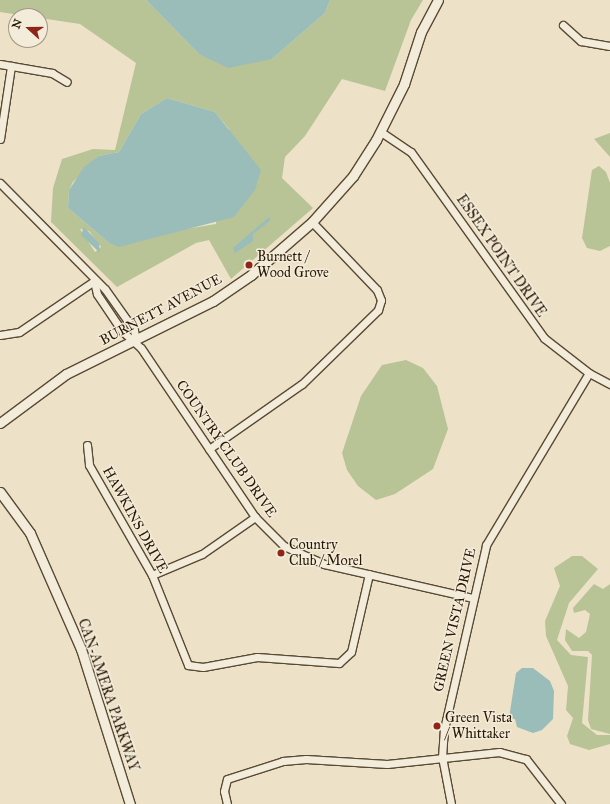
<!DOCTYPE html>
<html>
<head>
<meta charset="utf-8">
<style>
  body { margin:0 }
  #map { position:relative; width:610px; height:804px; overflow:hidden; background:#ede2c8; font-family:"IM FELL Great Primer",serif }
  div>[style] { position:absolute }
  .green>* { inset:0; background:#b8c396 }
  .water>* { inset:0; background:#9abdba }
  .roads { filter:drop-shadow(1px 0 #594a33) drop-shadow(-1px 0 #594a33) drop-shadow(0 1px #594a33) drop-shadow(0 -1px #594a33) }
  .street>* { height:7px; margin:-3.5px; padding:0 3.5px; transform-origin:3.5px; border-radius:3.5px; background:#f3ecdb }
  .secondary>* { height:9px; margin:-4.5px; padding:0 4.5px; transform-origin:4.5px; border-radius:4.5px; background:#f3ecdb }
  .dots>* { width:11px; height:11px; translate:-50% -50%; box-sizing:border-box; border:2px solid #f3ecdb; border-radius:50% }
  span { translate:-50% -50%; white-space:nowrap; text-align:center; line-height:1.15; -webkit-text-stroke:3px #f3ecdb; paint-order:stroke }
  .street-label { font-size:14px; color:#281701 }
  .poi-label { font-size:14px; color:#281701 }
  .left { translate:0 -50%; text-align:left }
  .north { position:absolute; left:8px; top:8px; width:40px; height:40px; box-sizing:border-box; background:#f3ecdb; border:1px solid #a29784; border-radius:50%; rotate:291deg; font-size:11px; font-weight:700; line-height:16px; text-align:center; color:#281701 }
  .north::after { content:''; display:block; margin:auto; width:14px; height:18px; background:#8f2418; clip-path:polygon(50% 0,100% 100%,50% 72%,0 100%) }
</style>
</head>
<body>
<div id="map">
  <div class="green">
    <div style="clip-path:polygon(evenodd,0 0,146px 0,199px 54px,272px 59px,325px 13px,330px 0,423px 0,411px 20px,385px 91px,342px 79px,305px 136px,285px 157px,282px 178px,313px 208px,231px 279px,209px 240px,196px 243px,117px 287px,51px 222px,53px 188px,62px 159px,93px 149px,115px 150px,136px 63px,80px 24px,0 12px,0 0,167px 98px,215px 112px,229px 129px,216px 224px,108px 242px,68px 208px,69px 190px,73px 182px,99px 156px,119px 152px,141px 114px,167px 98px,0 0,80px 229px,89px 231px,101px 247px,95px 252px,80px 229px)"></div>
    <div style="clip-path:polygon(610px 133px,610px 157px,594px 139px)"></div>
    <div style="clip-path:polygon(599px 166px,606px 172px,610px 183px,610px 246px,600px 251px,587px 248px,582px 238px,592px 170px)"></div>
    <div style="clip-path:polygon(406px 360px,423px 368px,437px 386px,448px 429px,433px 469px,395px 494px,376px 500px,358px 486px,347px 470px,342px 453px,361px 396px,382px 365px)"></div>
    <div style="clip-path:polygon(572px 556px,582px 556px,598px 569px,569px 603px,557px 640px,571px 655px,588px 657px,582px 723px,597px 735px,610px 735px,610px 744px,589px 750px,570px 744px,567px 736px,573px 718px,566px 710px,568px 686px,546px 636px,545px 621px,560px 586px,554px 568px)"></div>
    <div style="clip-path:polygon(594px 584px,603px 589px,610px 584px,610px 734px,591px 729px,588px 720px,592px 655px,588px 651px,572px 651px,565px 640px,566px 629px,579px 638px,586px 632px,590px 614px,585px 610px,574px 613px,573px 608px)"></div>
  </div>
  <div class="water">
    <div style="clip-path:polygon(146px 0,330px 0,325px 13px,272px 59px,228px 68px,199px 54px)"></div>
    <div style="clip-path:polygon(167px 98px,215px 112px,261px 170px,255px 190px,234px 217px,119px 247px,108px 242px,68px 208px,69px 190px,84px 167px,99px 156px,119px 152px,141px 114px)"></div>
    <div style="clip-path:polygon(269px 217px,271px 220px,253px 234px,253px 241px,235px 253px,233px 248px)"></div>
    <div style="clip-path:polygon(84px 227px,99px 243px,100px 253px,81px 235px)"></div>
    <div style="clip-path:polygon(522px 668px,533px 668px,550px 681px,554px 691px,553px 719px,542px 730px,533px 733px,517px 727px,515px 719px,509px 718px,516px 673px)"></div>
  </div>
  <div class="roads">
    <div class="street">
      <div style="left:563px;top:25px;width:24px;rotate:42deg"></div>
      <div style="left:581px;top:41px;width:29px;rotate:10deg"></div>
      <div style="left:0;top:64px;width:53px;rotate:9.8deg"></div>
      <div style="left:52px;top:73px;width:17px;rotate:31deg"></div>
      <div style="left:381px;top:132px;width:36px;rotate:34deg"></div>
      <div style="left:411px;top:152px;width:229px;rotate:54.4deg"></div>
      <div style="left:544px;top:338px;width:57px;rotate:37.9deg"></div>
      <div style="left:589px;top:373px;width:24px;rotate:28deg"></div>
      <div style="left:0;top:139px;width:74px;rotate:-81.4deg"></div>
      <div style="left:0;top:183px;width:149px;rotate:45.3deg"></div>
      <div style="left:105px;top:289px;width:50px;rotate:54.7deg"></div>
      <div style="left:134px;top:330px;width:11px;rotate:80deg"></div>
      <div style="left:94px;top:281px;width:13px;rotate:77deg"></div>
      <div style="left:97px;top:294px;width:45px;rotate:56deg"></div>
      <div style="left:122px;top:331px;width:25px;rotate:42deg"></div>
      <div style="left:141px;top:348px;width:204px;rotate:56deg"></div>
      <div style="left:255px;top:517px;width:41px;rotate:45deg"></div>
      <div style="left:284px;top:546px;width:44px;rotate:24.2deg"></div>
      <div style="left:324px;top:564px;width:152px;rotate:12.9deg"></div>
      <div style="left:0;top:335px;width:19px;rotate:-9deg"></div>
      <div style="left:19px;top:332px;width:91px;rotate:-34.2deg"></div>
      <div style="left:87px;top:445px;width:20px;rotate:84deg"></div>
      <div style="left:89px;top:465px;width:127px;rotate:60.2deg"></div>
      <div style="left:152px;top:575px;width:97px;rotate:68.2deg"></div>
      <div style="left:188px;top:665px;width:15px;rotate:8deg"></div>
      <div style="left:203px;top:667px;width:55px;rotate:-10.5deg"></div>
      <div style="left:257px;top:657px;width:82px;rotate:4.2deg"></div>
      <div style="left:339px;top:663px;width:16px;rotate:-43deg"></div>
      <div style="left:351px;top:652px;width:80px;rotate:-77deg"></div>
      <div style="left:209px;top:449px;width:113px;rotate:-35deg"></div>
      <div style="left:302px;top:384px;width:106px;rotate:-44.2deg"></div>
      <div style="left:378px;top:310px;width:10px;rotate:-73deg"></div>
      <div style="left:381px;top:300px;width:11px;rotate:-112deg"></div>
      <div style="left:377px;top:290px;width:94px;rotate:-133.7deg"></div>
      <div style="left:152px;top:575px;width:54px;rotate:-22.8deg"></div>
      <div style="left:202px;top:554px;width:65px;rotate:-34.9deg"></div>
      <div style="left:227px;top:804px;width:13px;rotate:-103deg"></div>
      <div style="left:224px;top:791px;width:12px;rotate:-76deg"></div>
      <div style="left:227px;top:779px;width:59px;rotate:-17.8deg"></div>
      <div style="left:283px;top:761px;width:23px;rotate:-5deg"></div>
      <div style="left:306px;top:759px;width:81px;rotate:3.5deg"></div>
      <div style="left:387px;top:764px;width:113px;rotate:-6.1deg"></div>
      <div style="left:499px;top:752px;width:28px;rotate:15deg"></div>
      <div style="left:526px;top:759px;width:57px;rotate:52.1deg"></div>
      <div style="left:451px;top:804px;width:48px;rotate:-100.8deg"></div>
      <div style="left:442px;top:757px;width:28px;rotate:-86deg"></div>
      <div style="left:444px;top:729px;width:189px;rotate:-77.1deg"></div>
      <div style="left:486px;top:545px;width:200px;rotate:-59.1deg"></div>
    </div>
    <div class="secondary">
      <div style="left:0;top:423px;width:82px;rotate:-36.6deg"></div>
      <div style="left:66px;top:374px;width:164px;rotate:-26.4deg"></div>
      <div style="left:213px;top:301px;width:46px;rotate:-34.4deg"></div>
      <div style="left:251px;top:275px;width:81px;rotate:-41deg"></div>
      <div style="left:312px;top:222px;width:62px;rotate:-48.3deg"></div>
      <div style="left:353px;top:176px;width:43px;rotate:-57.4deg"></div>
      <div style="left:376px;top:140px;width:63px;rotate:-63.4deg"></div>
      <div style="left:404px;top:84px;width:55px;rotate:-71.9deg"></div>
      <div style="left:421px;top:32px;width:36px;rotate:-62deg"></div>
      <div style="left:0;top:492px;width:51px;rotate:53.8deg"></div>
      <div style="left:30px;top:533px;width:127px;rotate:66.3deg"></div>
      <div style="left:81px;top:649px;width:163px;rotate:72.5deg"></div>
    </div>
  </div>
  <div class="dots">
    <div style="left:249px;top:265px;background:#8f2418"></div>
    <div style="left:281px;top:553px;background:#8f2418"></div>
    <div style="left:437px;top:726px;background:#8f2418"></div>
  </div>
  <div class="street-label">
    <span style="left:501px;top:256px;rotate:55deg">ESSEX POINT DRIVE</span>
    <span style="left:161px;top:310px;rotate:-28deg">BURNETT AVENUE</span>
    <span style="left:226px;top:449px;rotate:55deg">COUNTRY CLUB DRIVE</span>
    <span style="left:135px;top:520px;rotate:61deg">HAWKINS DRIVE</span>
    <span style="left:455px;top:620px;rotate:-77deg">GREEN VISTA DRIVE</span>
    <span style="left:108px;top:695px;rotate:71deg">CAN-AMERA PARKWAY</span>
  </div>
  <div class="poi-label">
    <span class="left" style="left:257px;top:265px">Burnett /<br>Wood Grove</span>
    <span class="left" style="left:289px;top:553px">Country<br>Club / Morel</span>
    <span class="left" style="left:445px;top:726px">Green Vista<br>/ Whittaker</span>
  </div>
  <div class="north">N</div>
</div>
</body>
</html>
